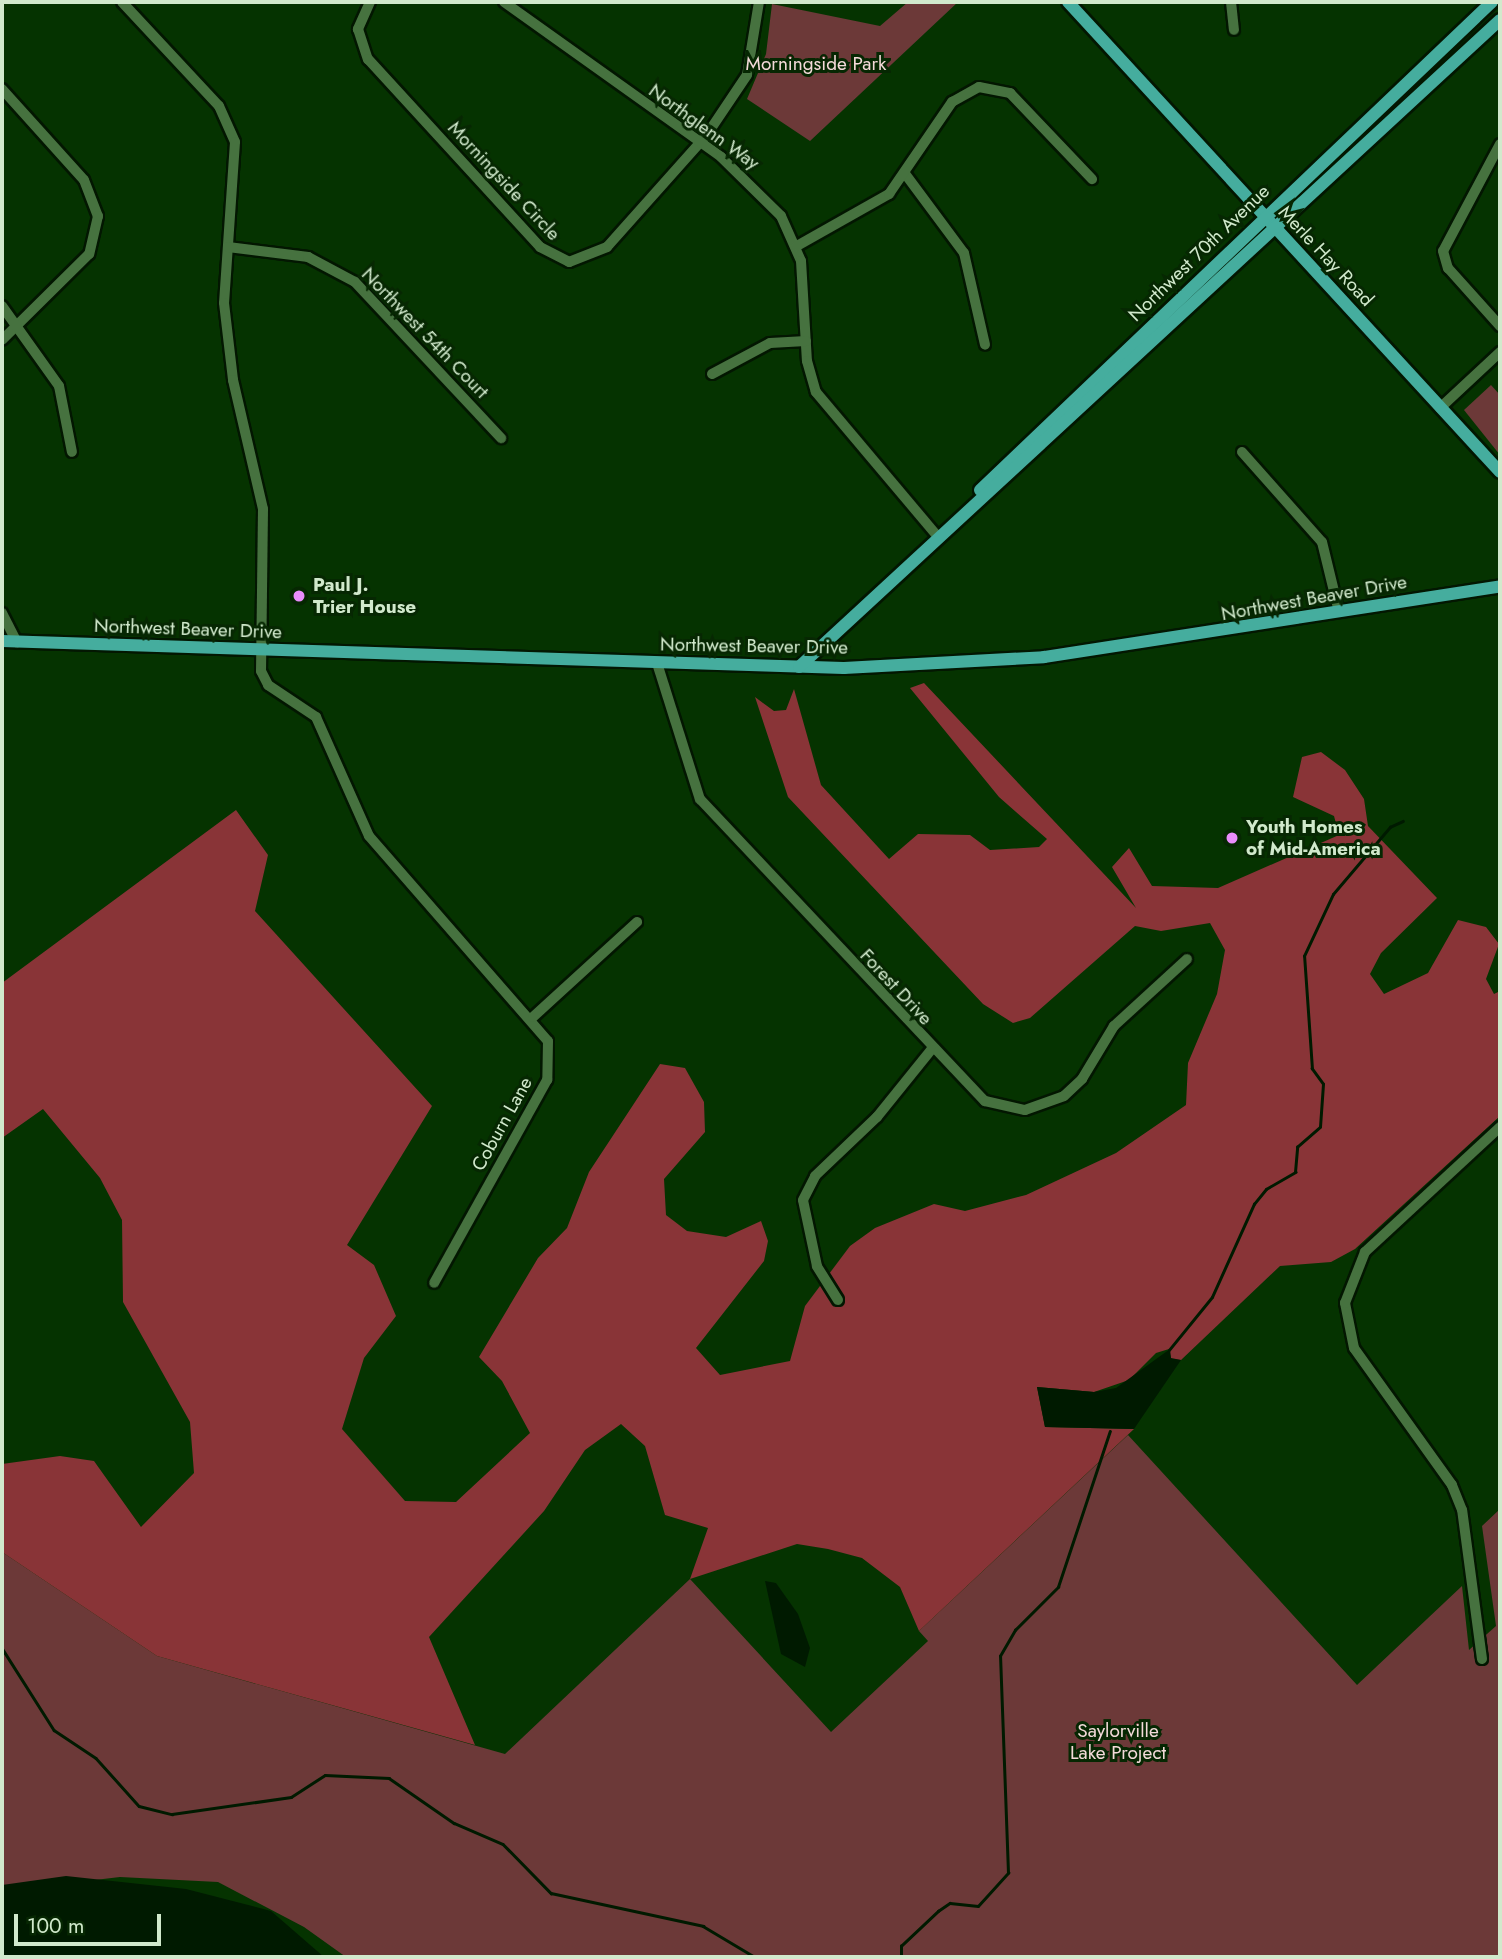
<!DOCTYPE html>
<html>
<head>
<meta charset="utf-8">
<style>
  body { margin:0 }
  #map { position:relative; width:1502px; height:1959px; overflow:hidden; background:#053300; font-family:Jost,sans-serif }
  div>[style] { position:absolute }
  .green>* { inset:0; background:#6c3938 }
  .forest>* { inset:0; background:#893437 }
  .water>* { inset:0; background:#001a00 }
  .stream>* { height:2.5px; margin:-1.25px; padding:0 1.25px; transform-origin:1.25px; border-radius:1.25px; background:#001a00 }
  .roads { filter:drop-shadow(2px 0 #031701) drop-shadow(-2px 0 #031701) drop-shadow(0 2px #031701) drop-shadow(0 -2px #031701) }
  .minor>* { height:10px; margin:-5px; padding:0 5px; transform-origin:5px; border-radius:5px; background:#46723f }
  .major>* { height:12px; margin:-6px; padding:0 6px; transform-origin:6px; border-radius:6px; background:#45ad9e }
  .dots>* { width:19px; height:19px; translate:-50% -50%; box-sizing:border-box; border:4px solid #062702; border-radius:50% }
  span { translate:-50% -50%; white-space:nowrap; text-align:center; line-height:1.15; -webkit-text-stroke:6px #062702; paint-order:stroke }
  .park-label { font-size:19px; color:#f4dad9 }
  .street-label { font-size:19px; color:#d1e9cc }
  .poi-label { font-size:19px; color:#d1e9cc; font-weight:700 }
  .left { translate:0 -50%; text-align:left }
  .frame { position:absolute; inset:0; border:4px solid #d1e9cc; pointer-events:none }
  .scale { position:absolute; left:14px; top:1914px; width:147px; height:32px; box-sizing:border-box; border:4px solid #d1e9cc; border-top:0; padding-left:9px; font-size:21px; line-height:24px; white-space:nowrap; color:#d1e9cc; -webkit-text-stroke:5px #062702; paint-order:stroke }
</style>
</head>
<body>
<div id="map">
  <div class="green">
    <div style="clip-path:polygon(908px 2px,958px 2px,810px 141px,747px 99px,766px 54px,772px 4px,880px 26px)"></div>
    <div style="clip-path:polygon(1491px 385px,1500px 395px,1500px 455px,1464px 410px)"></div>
    <div style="clip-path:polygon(1128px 1435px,1357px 1685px,1462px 1586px,1469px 1650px,1496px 1626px,1482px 1526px,1500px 1509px,1500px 1957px,346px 1957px,304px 1927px,218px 1882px,120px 1877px,2px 1891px,2px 1552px,157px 1656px,505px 1754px,690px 1579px,831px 1732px,928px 1641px,919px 1631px)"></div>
  </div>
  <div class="forest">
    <div style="clip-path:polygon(924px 683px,1136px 908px,1112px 867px,1129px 848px,1152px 886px,1218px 888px,1339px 835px,1334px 816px,1293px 797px,1302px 757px,1321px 752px,1345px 770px,1364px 799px,1368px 826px,1437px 898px,1381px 953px,1370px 974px,1384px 994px,1428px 973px,1458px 920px,1486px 927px,1499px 944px,1486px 979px,1494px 994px,1500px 991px,1500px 1116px,1355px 1249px,1331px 1262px,1280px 1266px,1181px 1360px,1171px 1359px,1169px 1349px,1156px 1353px,1129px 1380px,1094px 1392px,1037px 1387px,1045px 1427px,1134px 1429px,919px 1631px,900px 1587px,862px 1558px,828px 1549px,797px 1544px,690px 1579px,708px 1528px,665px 1515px,645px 1446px,621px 1424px,585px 1450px,544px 1511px,429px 1637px,475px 1745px,157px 1656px,2px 1552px,2px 1464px,60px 1456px,94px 1461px,141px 1527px,194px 1473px,190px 1422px,123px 1302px,122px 1220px,100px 1178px,43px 1109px,2px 1138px,2px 983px,236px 810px,268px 855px,255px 911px,432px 1106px,347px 1245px,374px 1265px,396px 1316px,364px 1358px,342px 1429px,405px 1501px,456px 1502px,530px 1433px,502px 1381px,479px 1357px,538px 1258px,567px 1228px,589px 1172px,660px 1064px,685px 1068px,704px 1102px,705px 1132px,664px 1179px,666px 1215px,687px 1231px,726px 1237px,761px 1221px,768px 1241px,764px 1261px,696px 1348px,720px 1375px,790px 1361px,805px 1306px,850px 1246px,875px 1228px,934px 1204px,965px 1211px,1026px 1195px,1116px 1153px,1186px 1105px,1188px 1063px,1217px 994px,1225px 950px,1210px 923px,1161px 931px,1135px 926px,1030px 1018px,1013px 1023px,983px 1004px,788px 797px,755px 697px,774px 711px,786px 710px,794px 689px,821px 785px,889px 859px,918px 834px,970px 835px,990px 850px,1039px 847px,1047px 839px,999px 797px,910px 688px)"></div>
  </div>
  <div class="water">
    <div style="clip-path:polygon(1170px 1349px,1171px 1358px,1181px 1360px,1134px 1429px,1045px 1427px,1037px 1387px,1094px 1392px,1116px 1388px)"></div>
    <div style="clip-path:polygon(765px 1581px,776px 1583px,798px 1614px,810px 1648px,805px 1667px,781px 1654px)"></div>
    <div style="clip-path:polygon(66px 1876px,186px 1889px,271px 1911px,324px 1957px,2px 1957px,2px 1885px)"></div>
  </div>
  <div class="stream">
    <div style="left:1169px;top:1350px;width:68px;rotate:-50.9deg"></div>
    <div style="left:1212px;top:1297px;width:102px;rotate:-65.7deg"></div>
    <div style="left:1254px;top:1204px;width:19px;rotate:-51deg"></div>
    <div style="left:1266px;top:1189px;width:34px;rotate:-30deg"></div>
    <div style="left:1295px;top:1172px;width:25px;rotate:-85deg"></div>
    <div style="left:1297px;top:1147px;width:30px;rotate:-41deg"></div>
    <div style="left:1320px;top:1127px;width:43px;rotate:-86deg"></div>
    <div style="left:1323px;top:1084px;width:19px;rotate:-126deg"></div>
    <div style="left:1312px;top:1069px;width:113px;rotate:-94deg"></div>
    <div style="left:1304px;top:956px;width:68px;rotate:-64.9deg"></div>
    <div style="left:1333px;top:894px;width:88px;rotate:-49.6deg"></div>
    <div style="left:1390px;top:827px;width:14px;rotate:-25deg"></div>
    <div style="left:2px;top:1648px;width:97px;rotate:57.6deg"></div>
    <div style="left:54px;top:1730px;width:50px;rotate:33.7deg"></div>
    <div style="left:96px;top:1758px;width:64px;rotate:48.1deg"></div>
    <div style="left:139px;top:1806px;width:34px;rotate:14deg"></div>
    <div style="left:172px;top:1814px;width:120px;rotate:-8.1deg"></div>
    <div style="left:291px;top:1797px;width:40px;rotate:-32.9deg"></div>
    <div style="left:325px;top:1775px;width:64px;rotate:2.7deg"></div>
    <div style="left:389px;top:1778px;width:79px;rotate:34.7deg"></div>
    <div style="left:454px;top:1823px;width:53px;rotate:23.2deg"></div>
    <div style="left:503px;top:1844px;width:69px;rotate:45.6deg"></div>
    <div style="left:551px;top:1893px;width:156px;rotate:12.2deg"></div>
    <div style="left:703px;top:1926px;width:61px;rotate:30.8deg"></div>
    <div style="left:901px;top:1957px;width:11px;rotate:-90deg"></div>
    <div style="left:901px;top:1946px;width:51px;rotate:-43.4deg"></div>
    <div style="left:938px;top:1911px;width:14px;rotate:-34deg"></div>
    <div style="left:950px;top:1903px;width:28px;rotate:6deg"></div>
    <div style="left:978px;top:1906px;width:45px;rotate:-47.7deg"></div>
    <div style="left:1008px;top:1873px;width:217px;rotate:-92.1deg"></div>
    <div style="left:1000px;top:1656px;width:30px;rotate:-60deg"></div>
    <div style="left:1015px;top:1630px;width:61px;rotate:-45deg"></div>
    <div style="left:1058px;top:1587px;width:164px;rotate:-71.6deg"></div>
  </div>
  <div class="roads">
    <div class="minor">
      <div style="left:122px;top:2px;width:142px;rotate:47deg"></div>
      <div style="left:219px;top:106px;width:39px;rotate:66deg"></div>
      <div style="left:235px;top:142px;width:161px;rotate:93.9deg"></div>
      <div style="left:224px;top:303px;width:78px;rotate:83.3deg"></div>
      <div style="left:233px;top:380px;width:132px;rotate:76.9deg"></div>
      <div style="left:263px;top:509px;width:162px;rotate:90.7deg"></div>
      <div style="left:261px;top:671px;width:16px;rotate:63deg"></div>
      <div style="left:268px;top:685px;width:58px;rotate:33.7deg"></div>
      <div style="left:316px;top:717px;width:130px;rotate:66deg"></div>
      <div style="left:369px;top:836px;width:272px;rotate:48.9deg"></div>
      <div style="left:548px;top:1041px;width:39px;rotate:91deg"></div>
      <div style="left:547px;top:1080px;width:232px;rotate:119.1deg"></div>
      <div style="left:370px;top:2px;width:30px;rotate:114deg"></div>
      <div style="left:358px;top:29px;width:32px;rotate:72deg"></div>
      <div style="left:368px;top:59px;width:255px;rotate:47.5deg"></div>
      <div style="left:540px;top:247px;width:33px;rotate:27deg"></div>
      <div style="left:569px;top:262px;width:41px;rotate:-21.5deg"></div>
      <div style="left:607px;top:247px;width:149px;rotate:-48.3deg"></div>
      <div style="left:706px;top:136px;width:73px;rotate:-56.1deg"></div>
      <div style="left:747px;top:75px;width:74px;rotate:-80.7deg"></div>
      <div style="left:504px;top:2px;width:267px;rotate:35.5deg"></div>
      <div style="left:721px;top:157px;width:84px;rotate:44.5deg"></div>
      <div style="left:781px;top:216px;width:49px;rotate:66deg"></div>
      <div style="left:801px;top:261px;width:100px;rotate:86.6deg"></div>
      <div style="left:807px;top:361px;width:32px;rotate:74deg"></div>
      <div style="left:816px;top:392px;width:189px;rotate:49.9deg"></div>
      <div style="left:1231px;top:2px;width:28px;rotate:84deg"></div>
      <div style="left:2px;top:89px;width:122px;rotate:48deg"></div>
      <div style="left:84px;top:180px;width:39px;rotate:69deg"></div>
      <div style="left:98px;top:216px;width:39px;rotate:103deg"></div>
      <div style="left:89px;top:254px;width:122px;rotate:135.3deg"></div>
      <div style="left:1500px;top:144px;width:121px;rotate:118deg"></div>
      <div style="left:1443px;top:251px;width:18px;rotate:74deg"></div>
      <div style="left:1448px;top:268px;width:78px;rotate:48.1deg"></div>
      <div style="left:906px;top:175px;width:97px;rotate:53.4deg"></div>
      <div style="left:964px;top:253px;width:94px;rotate:77.1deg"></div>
      <div style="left:797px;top:246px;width:106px;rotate:-29.5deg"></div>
      <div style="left:889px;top:194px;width:112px;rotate:-55.6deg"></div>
      <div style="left:952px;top:102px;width:31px;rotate:-29deg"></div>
      <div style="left:979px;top:87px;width:32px;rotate:11deg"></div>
      <div style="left:1010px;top:93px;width:119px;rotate:46.4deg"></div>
      <div style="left:228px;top:247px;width:81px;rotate:7.1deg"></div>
      <div style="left:308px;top:257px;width:53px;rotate:28deg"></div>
      <div style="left:355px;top:282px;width:214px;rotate:46.9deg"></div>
      <div style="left:2px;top:306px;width:98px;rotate:54.5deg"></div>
      <div style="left:59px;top:386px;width:67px;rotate:78.9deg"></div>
      <div style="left:712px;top:374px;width:66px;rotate:-28.1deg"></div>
      <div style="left:770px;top:343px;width:36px;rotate:-3deg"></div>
      <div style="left:1440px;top:408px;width:82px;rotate:-43deg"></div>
      <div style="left:1242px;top:452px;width:120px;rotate:48.4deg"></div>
      <div style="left:1322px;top:542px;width:72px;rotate:76.3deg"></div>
      <div style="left:2px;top:613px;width:33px;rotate:63deg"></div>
      <div style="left:657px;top:663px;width:143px;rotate:72.5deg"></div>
      <div style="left:700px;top:799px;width:415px;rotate:46.7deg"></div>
      <div style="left:985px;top:1101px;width:41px;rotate:12.7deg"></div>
      <div style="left:1025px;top:1110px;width:41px;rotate:-19.7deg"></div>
      <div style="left:1064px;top:1096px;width:25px;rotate:-43deg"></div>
      <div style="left:1082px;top:1079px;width:62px;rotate:-58.9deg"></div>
      <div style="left:1114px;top:1026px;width:99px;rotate:-42.5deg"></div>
      <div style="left:533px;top:1017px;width:141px;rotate:-42.4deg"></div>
      <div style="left:838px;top:1300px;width:40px;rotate:-122deg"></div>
      <div style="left:817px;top:1266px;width:67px;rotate:-102deg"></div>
      <div style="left:803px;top:1200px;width:27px;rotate:-63deg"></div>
      <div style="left:815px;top:1176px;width:86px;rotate:-43.6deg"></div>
      <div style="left:877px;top:1117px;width:86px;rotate:-51.1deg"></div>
      <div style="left:1482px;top:1659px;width:150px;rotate:-97.6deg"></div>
      <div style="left:1462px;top:1510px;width:27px;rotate:-112deg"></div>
      <div style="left:1452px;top:1485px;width:168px;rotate:-125.6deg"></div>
      <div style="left:1354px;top:1348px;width:46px;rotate:-101.3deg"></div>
      <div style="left:1345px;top:1303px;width:55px;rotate:-68.6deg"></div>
      <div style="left:1365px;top:1252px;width:184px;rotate:-42.8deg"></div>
    </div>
    <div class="major">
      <div style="left:1068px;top:2px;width:638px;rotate:47.41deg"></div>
      <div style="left:980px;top:490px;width:707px;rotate:-43.63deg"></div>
      <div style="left:2px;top:641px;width:842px;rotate:1.84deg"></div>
      <div style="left:844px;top:668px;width:200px;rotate:-3.1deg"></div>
      <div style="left:1044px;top:657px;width:461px;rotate:-8.8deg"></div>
      <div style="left:799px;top:667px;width:954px;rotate:-42.71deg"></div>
    </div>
  </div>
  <div class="dots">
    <div style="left:299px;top:596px;background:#ea8dfc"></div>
    <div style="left:1232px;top:838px;background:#ea8dfc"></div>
  </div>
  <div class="park-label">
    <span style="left:816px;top:64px">Morningside Park</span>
    <span style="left:1118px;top:1742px">Saylorville<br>Lake Project</span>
  </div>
  <div class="street-label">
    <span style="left:704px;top:127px;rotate:36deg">Northglenn Way</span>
    <span style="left:504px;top:181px;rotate:47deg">Morningside Circle</span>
    <span style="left:1199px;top:253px;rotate:-44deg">Northwest 70th Avenue</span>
    <span style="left:1326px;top:256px;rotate:47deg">Merle Hay Road</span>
    <span style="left:425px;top:333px;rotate:46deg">Northwest 54th Court</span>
    <span style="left:1314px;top:598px;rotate:-10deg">Northwest Beaver Drive</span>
    <span style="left:188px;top:629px;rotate:2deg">Northwest Beaver Drive</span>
    <span style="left:754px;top:646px;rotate:1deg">Northwest Beaver Drive</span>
    <span style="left:896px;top:987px;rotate:47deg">Forest Drive</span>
    <span style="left:502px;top:1124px;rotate:-61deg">Coburn Lane</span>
  </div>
  <div class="poi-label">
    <span class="left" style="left:313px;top:596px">Paul J.<br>Trier House</span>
    <span class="left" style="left:1246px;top:838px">Youth Homes<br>of Mid-America</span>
  </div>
  <div class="frame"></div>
  <div class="scale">100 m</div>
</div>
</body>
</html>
